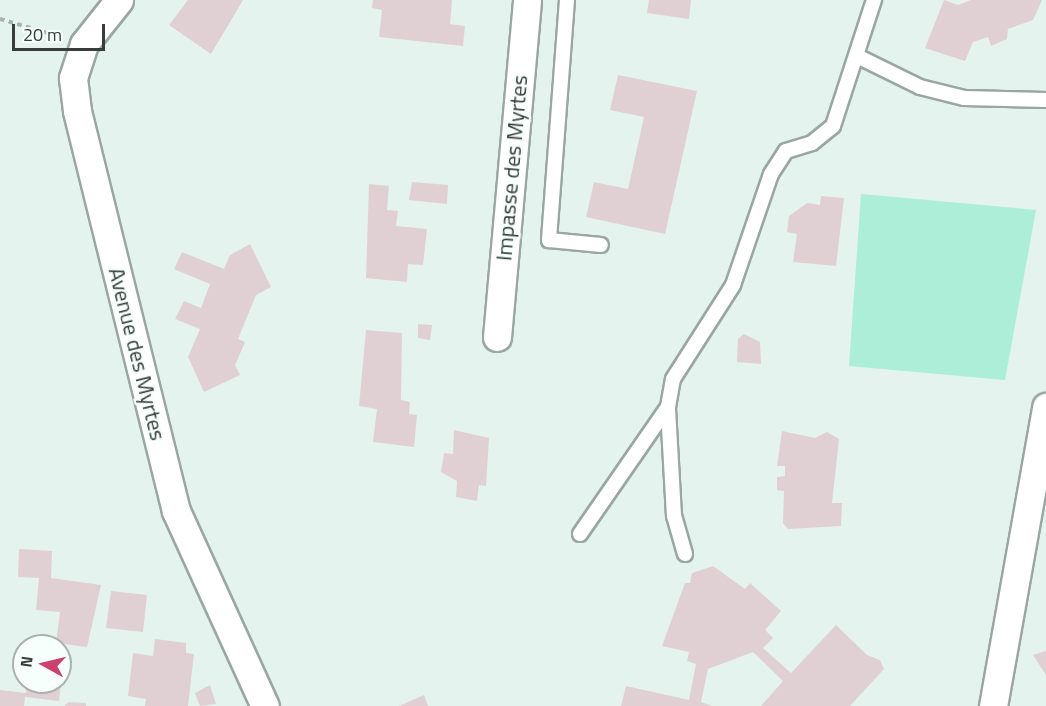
<!DOCTYPE html>
<html>
<head>
<meta charset="utf-8">
<style>
  body { margin:0 }
  #map { position:relative; width:1046px; height:706px; overflow:hidden; background:#e4f3ee; font-family:"Titillium Web",sans-serif }
  div>[style] { position:absolute }
  .green>* { inset:0; background:#aceed8 }
  .building>* { inset:0; background:#e0d0d3 }
  .path>* { height:4px; margin-top:-2px; transform-origin:0; background:repeating-linear-gradient(90deg,#a8b3af 0 4.5px,transparent 0 9px) }
  .roads { filter:drop-shadow(2px 0 #99a7a2) drop-shadow(-2px 0 #99a7a2) drop-shadow(0 2px #99a7a2) drop-shadow(0 -2px #99a7a2) }
  .lane>* { height:14px; margin:-7px; padding:0 7px; transform-origin:7px; border-radius:7px; background:#fff }
  .street>* { height:27px; margin:-13.5px; padding:0 13.5px; transform-origin:13.5px; border-radius:13.5px; background:#fff }
  span { translate:-50% -50%; white-space:nowrap; text-align:center; line-height:1.15; -webkit-text-stroke:4.5px #f6fffc; paint-order:stroke }
  .street-label { font-size:22px; color:#373d3b }
  .north { position:absolute; left:12px; top:634px; width:60px; height:60px; box-sizing:border-box; background:#f6fffc; border:2px solid #aab1af; border-radius:50%; rotate:278deg; font-size:16px; font-weight:700; line-height:24px; text-align:center; color:#373d3b }
  .north::after { content:''; display:block; margin:auto; width:21px; height:27px; background:#ce406d; clip-path:polygon(50% 0,100% 100%,50% 72%,0 100%) }
  .scale { position:absolute; left:12px; top:24px; width:93px; height:27px; box-sizing:border-box; border:3px solid #373d3b; border-top:0; padding-left:8px; font-size:18px; line-height:21px; white-space:nowrap; color:#373d3b; -webkit-text-stroke:4px #f6fffc; paint-order:stroke }
</style>
</head>
<body>
<div id="map">
  <div class="green">
    <div style="clip-path:polygon(861px 194px,1036px 210px,1005px 380px,849px 366px)"></div>
  </div>
  <div class="building">
    <div style="clip-path:polygon(188px 0,243px 0,211px 54px,169px 25px)"></div>
    <div style="clip-path:polygon(373px 0,452px 0,450px 24px,465px 26px,463px 46px,379px 37px,382px 10px,372px 8px)"></div>
    <div style="clip-path:polygon(649px 0,691px 0,689px 19px,647px 13px)"></div>
    <div style="clip-path:polygon(944px 0,958px 5px,971px 0,1042px 0,1033px 20px,1008px 29px,1007px 39px,991px 46px,988px 37px,973px 42px,965px 61px,925px 48px)"></div>
    <div style="clip-path:polygon(618px 75px,697px 91px,665px 234px,586px 217px,594px 182px,628px 189px,644px 117px,610px 110px)"></div>
    <div style="clip-path:polygon(412px 182px,448px 185px,447px 204px,409px 200px)"></div>
    <div style="clip-path:polygon(369px 184px,389px 186px,387px 210px,398px 211px,396px 226px,427px 229px,423px 265px,408px 264px,407px 282px,366px 278px)"></div>
    <div style="clip-path:polygon(821px 196px,844px 198px,836px 266px,793px 262px,797px 234px,787px 232px,789px 216px,807px 203px,820px 205px)"></div>
    <div style="clip-path:polygon(250px 244px,271px 287px,256px 295px,238px 339px,245px 342px,235px 365px,240px 375px,204px 392px,188px 357px,200px 329px,175px 319px,184px 301px,201px 308px,210px 284px,174px 269px,182px 252px,224px 269px,230px 255px)"></div>
    <div style="clip-path:polygon(418px 324px,432px 325px,430px 340px,418px 338px)"></div>
    <div style="clip-path:polygon(366px 330px,402px 333px,401px 400px,410px 402px,409px 414px,417px 415px,414px 447px,373px 442px,377px 409px,359px 406px)"></div>
    <div style="clip-path:polygon(744px 334px,760px 342px,761px 364px,737px 362px,738px 339px)"></div>
    <div style="clip-path:polygon(454px 430px,489px 438px,486px 486px,479px 485px,477px 501px,456px 497px,457px 481px,441px 472px,444px 453px,453px 454px)"></div>
    <div style="clip-path:polygon(782px 431px,815px 438px,827px 432px,839px 439px,832px 503px,842px 503px,841px 526px,788px 529px,783px 523px,784px 491px,777px 490px,777px 477px,785px 476px,785px 466px,777px 466px)"></div>
    <div style="clip-path:polygon(19px 549px,52px 551px,51px 578px,101px 585px,87px 647px,56px 643px,60px 612px,36px 610px,39px 578px,18px 577px)"></div>
    <div style="clip-path:polygon(713px 566px,745px 589px,750px 583px,781px 611px,765px 630px,773px 638px,763px 648px,791px 673px,836px 625px,867px 655px,880px 660px,884px 669px,850px 706px,761px 706px,783px 681px,753px 652px,708px 669px,701px 702px,712px 706px,621px 706px,626px 686px,689px 700px,696px 664px,687px 661px,689px 652px,662px 646px,685px 583px,690px 583px,692px 573px)"></div>
    <div style="clip-path:polygon(111px 591px,147px 595px,143px 632px,106px 628px)"></div>
    <div style="clip-path:polygon(155px 639px,186px 643px,186px 653px,194px 654px,188px 706px,145px 706px,146px 699px,128px 696px,133px 653px,153px 656px)"></div>
    <div style="clip-path:polygon(1046px 651px,1046px 675px,1033px 655px)"></div>
    <div style="clip-path:polygon(27px 682px,61px 682px,59px 701px,25px 697px,24px 706px,0 706px,0 690px,26px 693px)"></div>
    <div style="clip-path:polygon(210px 685px,216px 704px,200px 706px,195px 693px)"></div>
    <div style="clip-path:polygon(424px 695px,428px 706px,399px 706px)"></div>
    <div style="clip-path:polygon(69px 702px,86px 703px,86px 706px,64px 706px)"></div>
  </div>
  <div class="path">
    <div style="left:0;top:19px;width:60px;rotate:16.3deg"></div>
  </div>
  <div class="roads">
    <div class="lane">
      <div style="left:567px;top:0;width:241px;rotate:94.3deg"></div>
      <div style="left:549px;top:240px;width:52px;rotate:5.5deg"></div>
      <div style="left:859px;top:57px;width:68px;rotate:26.2deg"></div>
      <div style="left:920px;top:87px;width:45px;rotate:14deg"></div>
      <div style="left:964px;top:98px;width:82px;rotate:1.4deg"></div>
      <div style="left:580px;top:534px;width:155px;rotate:-55.3deg"></div>
      <div style="left:685px;top:554px;width:40px;rotate:-106deg"></div>
      <div style="left:674px;top:516px;width:109px;rotate:-93.2deg"></div>
      <div style="left:668px;top:407px;width:28px;rotate:-80deg"></div>
      <div style="left:673px;top:379px;width:112px;rotate:-57.4deg"></div>
      <div style="left:733px;top:285px;width:117px;rotate:-71.1deg"></div>
      <div style="left:771px;top:174px;width:27px;rotate:-57deg"></div>
      <div style="left:786px;top:151px;width:27px;rotate:-17deg"></div>
      <div style="left:812px;top:143px;width:27px;rotate:-39deg"></div>
      <div style="left:833px;top:126px;width:133px;rotate:-72deg"></div>
    </div>
    <div class="street">
      <div style="left:119px;top:0;width:56px;rotate:128.5deg"></div>
      <div style="left:84px;top:44px;width:36px;rotate:108deg"></div>
      <div style="left:73px;top:78px;width:33px;rotate:83deg"></div>
      <div style="left:77px;top:111px;width:412px;rotate:76.1deg"></div>
      <div style="left:176px;top:511px;width:214px;rotate:65.5deg"></div>
      <div style="left:497px;top:337px;width:338px;rotate:-84.9deg"></div>
      <div style="left:993px;top:706px;width:304px;rotate:-79.9deg"></div>
    </div>
  </div>
  <div class="street-label">
    <span style="left:512px;top:168px;rotate:-85deg">Impasse des Myrtes</span>
    <span style="left:137px;top:354px;rotate:76deg">Avenue des Myrtes</span>
  </div>
  <div class="north">N</div>
  <div class="scale">20 m</div>
</div>
</body>
</html>
